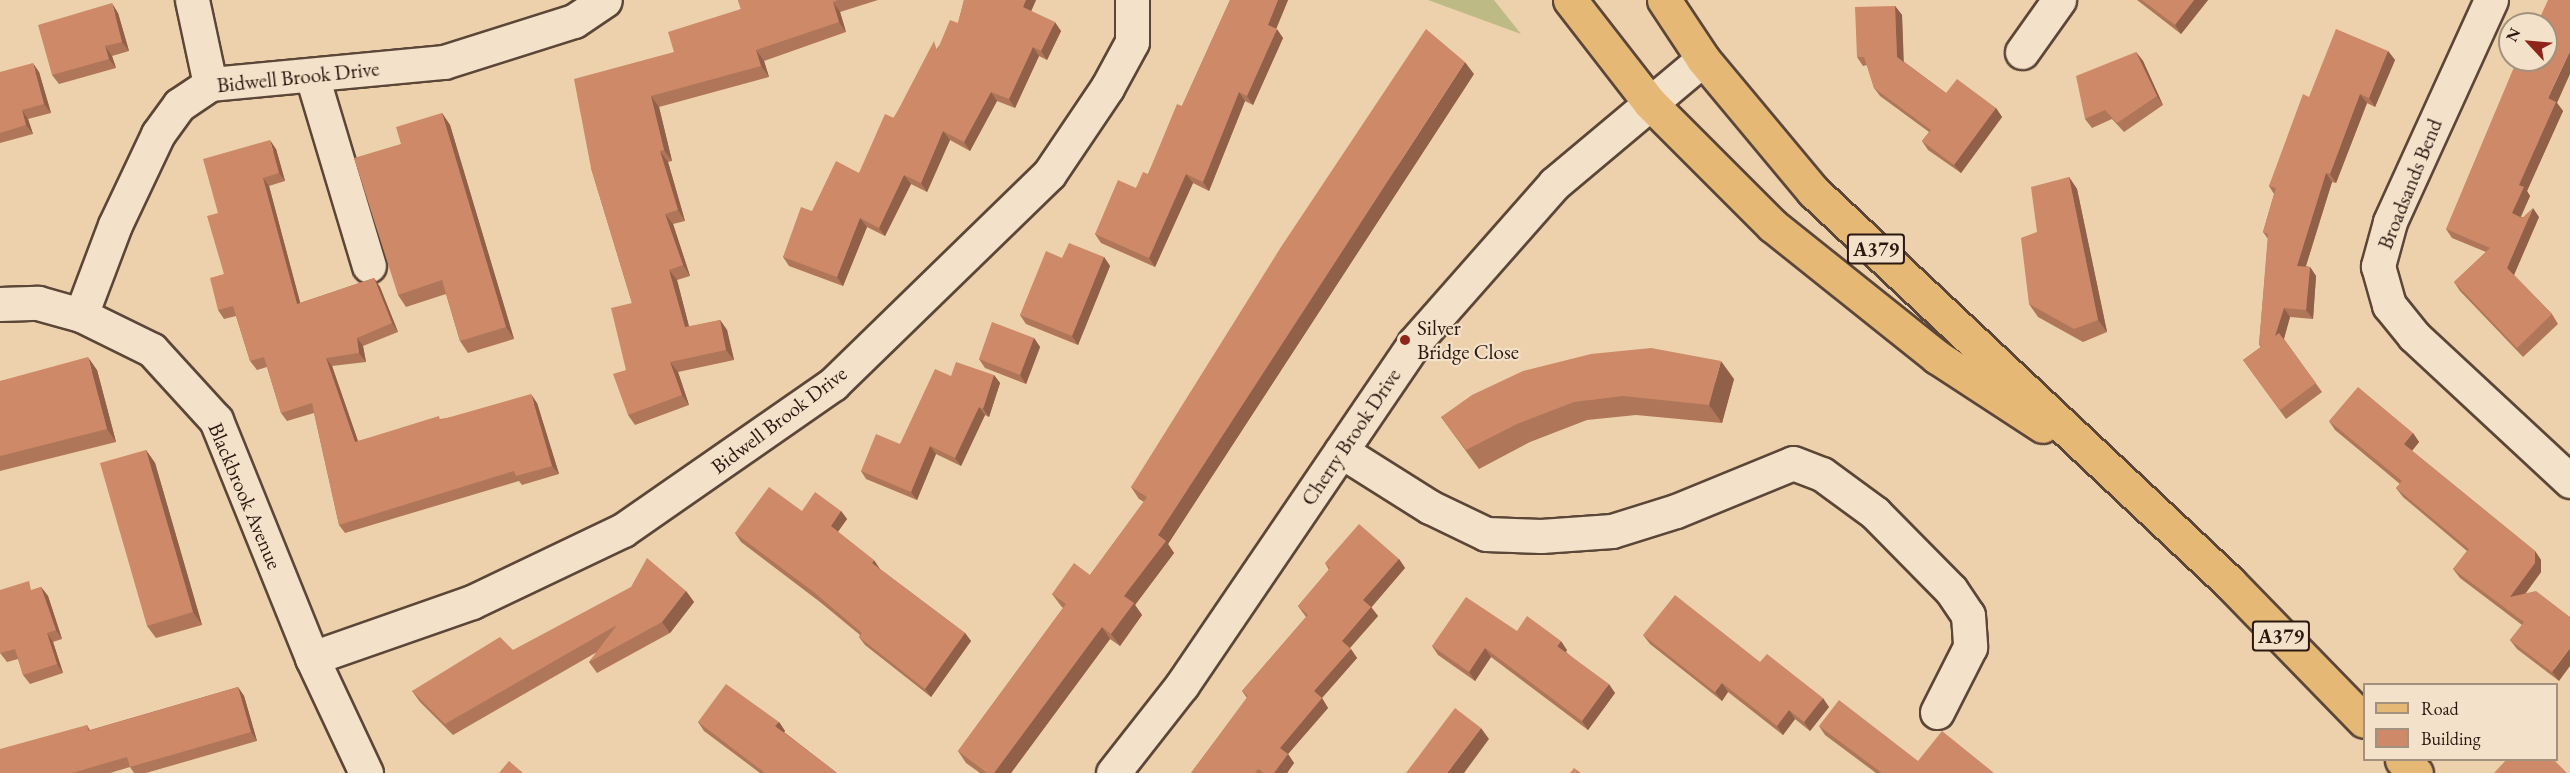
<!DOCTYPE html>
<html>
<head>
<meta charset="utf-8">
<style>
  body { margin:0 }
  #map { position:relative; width:2570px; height:773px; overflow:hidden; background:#ecd1ac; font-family:"EB Garamond",serif }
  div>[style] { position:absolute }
  .green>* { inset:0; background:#beba85 }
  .roads { filter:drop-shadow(2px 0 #5b4638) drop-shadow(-2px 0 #5b4638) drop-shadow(0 2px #5b4638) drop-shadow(0 -2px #5b4638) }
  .minor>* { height:33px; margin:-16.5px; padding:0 16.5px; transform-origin:16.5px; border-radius:16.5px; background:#f3e1c9 }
  .major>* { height:33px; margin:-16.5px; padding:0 16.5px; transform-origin:16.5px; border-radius:16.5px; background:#e6b876 }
  .wall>* { inset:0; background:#b07659 }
  .shaded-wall>* { inset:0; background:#906049 }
  .building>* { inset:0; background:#cd8968 }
  .dots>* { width:16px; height:16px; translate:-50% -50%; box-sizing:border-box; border:3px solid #f3e1c9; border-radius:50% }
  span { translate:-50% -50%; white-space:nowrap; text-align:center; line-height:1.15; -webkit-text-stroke:4.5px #f3e1c9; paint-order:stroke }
  .shield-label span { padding:2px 4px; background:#f3e1c9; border:2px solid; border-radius:4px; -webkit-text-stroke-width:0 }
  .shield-label { font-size:20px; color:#2b1811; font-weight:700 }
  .street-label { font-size:21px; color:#2b1811 }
  .poi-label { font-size:21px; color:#2b1811 }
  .left { translate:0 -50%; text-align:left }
  .legend { position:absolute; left:2363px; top:683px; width:195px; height:78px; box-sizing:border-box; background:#f3e1c9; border:2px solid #a3917f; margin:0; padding:8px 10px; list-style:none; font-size:18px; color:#2b1811 }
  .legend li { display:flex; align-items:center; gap:12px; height:30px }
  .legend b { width:30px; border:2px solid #a3917f }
  .north { position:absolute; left:2498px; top:12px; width:60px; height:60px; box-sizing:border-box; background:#f3e1c9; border:2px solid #a3917f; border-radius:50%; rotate:296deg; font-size:16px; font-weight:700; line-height:24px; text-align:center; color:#2b1811 }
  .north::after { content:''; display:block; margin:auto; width:21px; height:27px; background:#8f2418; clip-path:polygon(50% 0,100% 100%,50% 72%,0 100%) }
</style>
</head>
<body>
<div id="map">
  <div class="green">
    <div style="clip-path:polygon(1428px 0,1494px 0,1521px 34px)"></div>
  </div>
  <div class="roads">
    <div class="minor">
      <div style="left:192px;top:0;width:86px;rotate:77.9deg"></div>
      <div style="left:2491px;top:0;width:244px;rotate:114.5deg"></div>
      <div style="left:2390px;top:222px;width:46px;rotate:105.3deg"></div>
      <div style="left:2378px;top:266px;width:41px;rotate:74.2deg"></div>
      <div style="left:2389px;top:305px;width:40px;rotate:51deg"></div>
      <div style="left:2414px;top:336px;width:213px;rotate:42.9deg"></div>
      <div style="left:2022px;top:52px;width:64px;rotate:-54.6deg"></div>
      <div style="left:312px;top:76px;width:198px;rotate:73.3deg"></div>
      <div style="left:0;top:304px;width:38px;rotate:-2deg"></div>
      <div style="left:38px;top:303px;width:45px;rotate:15.6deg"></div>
      <div style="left:81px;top:315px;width:79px;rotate:26.2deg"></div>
      <div style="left:152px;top:350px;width:95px;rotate:47.6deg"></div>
      <div style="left:216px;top:420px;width:257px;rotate:68deg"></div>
      <div style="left:312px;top:658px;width:127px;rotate:64.8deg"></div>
      <div style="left:81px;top:315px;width:96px;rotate:-69.3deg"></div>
      <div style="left:115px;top:225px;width:101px;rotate:-64.7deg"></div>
      <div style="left:158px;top:134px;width:36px;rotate:-54deg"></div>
      <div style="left:179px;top:105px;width:37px;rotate:-34deg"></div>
      <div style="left:210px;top:84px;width:235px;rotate:-5.4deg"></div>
      <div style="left:444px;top:62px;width:136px;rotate:-17.5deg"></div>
      <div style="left:574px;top:21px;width:37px;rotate:-34deg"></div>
      <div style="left:1341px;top:451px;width:105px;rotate:32.2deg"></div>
      <div style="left:1430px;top:507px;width:62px;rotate:25.7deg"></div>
      <div style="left:1486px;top:534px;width:55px;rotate:2.1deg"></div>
      <div style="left:1541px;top:536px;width:71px;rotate:-4deg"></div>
      <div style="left:1612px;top:531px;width:67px;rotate:-17.4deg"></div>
      <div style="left:1676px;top:511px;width:126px;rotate:-22.3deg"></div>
      <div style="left:1793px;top:463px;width:31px;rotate:21deg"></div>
      <div style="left:1822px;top:474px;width:66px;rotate:36.3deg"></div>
      <div style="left:1875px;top:513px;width:108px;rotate:45.4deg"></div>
      <div style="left:1951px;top:590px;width:30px;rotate:56deg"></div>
      <div style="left:1968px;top:615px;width:32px;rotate:86deg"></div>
      <div style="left:1970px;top:647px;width:73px;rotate:116.9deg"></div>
      <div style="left:312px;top:658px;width:170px;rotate:-19.3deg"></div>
      <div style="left:472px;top:602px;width:167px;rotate:-25.5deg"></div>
      <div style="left:623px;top:530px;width:256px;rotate:-34.8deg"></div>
      <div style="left:833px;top:384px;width:301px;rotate:-44.2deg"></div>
      <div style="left:1049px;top:174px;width:104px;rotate:-56deg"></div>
      <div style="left:1107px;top:88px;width:52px;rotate:-61.5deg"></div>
      <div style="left:1132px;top:42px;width:42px;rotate:-90deg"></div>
      <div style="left:1113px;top:773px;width:112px;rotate:-51.9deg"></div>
      <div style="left:1182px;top:685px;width:413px;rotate:-55.8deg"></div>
      <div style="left:1414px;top:343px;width:212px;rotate:-48.6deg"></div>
      <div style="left:1554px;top:184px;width:194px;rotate:-40deg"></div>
    </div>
    <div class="major">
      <div style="left:1570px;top:0;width:129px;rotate:52.2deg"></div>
      <div style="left:1649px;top:102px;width:175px;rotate:45deg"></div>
      <div style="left:1773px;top:226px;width:210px;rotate:38.6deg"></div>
      <div style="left:1937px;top:357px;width:126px;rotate:33.1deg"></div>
      <div style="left:1664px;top:0;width:71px;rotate:56.5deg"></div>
      <div style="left:1703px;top:59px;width:172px;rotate:50.2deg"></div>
      <div style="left:1813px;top:191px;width:572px;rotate:43.23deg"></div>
      <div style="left:2230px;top:583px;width:192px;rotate:45.8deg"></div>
      <div style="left:2402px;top:760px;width:19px;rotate:43deg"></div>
    </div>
  </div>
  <div class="wall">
    <div style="clip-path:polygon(738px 0,878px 0,840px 12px,846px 32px,764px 61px,769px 77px,659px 107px,672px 161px,668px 162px,685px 221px,673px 224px,690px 276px,677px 280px,689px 327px,720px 320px,727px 330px,734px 360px,678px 372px,689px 405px,635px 425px,628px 415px,626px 370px,632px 303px,591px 168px,674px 52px,741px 9px)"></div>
    <div style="clip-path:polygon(964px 0,1036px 0,1031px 11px,1061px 31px,1047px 60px,1039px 56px,1015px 108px,997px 101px,970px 151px,950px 140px,927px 192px,911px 184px,885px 236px,867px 227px,843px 286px,789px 266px,783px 257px,812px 211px,859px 173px,938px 47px,958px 23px)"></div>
    <div style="clip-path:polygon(1230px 0,1288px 0,1276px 29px,1283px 38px,1253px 105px,1245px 101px,1209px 191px,1193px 183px,1155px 267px,1101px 243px,1095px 234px,1148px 174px,1182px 106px)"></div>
    <div style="clip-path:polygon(2137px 0,2208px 0,2181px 34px)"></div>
    <div style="clip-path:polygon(1895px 6px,1902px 15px,1903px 61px,1946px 93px,1996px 108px,2002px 117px,1961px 173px,1928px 150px,1922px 141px,1929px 132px,1880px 96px,1874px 88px,1867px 65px,1863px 66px,1857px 57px)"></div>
    <div style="clip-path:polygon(118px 13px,129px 51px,112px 56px,116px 68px,59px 84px,52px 75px)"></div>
    <div style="clip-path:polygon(2388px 51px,2395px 60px,2375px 107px,2367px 103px,2336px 183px,2332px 182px,2306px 266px,2310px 267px,2316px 276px,2313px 319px,2290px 317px,2284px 339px,2322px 392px,2286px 419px,2243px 360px,2261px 347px,2259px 345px,2268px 239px,2263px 232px,2274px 194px,2269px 186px,2309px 97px)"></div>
    <div style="clip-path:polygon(2136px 52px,2143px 61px,2163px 105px,2124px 132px,2112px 119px,2092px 128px,2085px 119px)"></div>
    <div style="clip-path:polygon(0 72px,39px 72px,51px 113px,28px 119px,33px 134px,0 143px)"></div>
    <div style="clip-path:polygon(1474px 74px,1168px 544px,1174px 553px,1135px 605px,1142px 615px,1120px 646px,1110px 639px,1011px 773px,980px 773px,966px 763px,958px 751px,1063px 608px,1061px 606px,1052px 594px,1090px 575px,1144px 502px,1139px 499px,1131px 487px)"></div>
    <div style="clip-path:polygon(2557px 103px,2563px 111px,2527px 191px,2530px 196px,2521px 217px,2539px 217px,2514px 275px,2552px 314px,2558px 324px,2523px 357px,2460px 291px,2454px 282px,2486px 252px,2452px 238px,2446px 229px)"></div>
    <div style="clip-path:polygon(442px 113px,450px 125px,514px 339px,468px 353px,460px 341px,446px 294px,406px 307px,398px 295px,401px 144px)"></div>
    <div style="clip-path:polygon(276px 149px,285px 181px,269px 186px,300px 303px,374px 278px,380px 287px,398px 332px,363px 346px,366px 362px,332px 366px,358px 441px,441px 419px,537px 403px,559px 474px,522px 485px,519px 481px,345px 533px,339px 525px,314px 413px,287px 421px,281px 413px,267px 367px,257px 370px,250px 361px,236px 316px,224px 319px,218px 310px,224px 274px,218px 213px)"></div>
    <div style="clip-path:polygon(2069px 177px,2077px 189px,2107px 332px,2083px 342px,2038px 317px,2029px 304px,2037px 232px)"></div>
    <div style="clip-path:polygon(1104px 257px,1110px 266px,1078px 345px,1026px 324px,1020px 315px,1062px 258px)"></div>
    <div style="clip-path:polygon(1034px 338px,1040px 347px,1026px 384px,985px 368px,979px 359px)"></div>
    <div style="clip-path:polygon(97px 370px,116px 442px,0 471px,0 381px)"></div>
    <div style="clip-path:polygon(994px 375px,1000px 383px,989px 417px,985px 415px,961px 466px,936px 454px,917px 500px,866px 479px,861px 471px,900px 444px,951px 376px)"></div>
    <div style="clip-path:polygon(1734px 379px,1722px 423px,1636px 415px,1587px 420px,1530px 442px,1479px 469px,1441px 417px)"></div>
    <div style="clip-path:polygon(2329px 421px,2413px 433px,2419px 442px,2412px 451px,2535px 551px,2541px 560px,2541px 572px,2526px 593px,2559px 681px,2517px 649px,2510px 640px,2522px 625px,2460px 578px,2453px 569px,2467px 551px,2403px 497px,2396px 488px,2400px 484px,2335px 430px)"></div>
    <div style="clip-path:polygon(146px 450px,155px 463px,202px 625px,156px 638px,147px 626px)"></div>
    <div style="clip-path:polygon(802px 511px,841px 511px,847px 519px,838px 532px,880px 569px,965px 633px,971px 641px,931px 697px,865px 645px,859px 637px,860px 635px,820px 602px,741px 542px,735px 533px)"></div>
    <div style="clip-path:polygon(1399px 559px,1405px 568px,1371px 607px,1378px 616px,1350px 648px,1357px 658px,1322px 698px,1328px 708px,1288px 754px,1294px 763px,1287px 773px,1191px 773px,1247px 698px,1242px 691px,1306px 617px,1298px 606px,1329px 570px,1325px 563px)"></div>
    <div style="clip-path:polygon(41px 587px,48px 596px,62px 639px,53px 642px,63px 673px,30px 684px,23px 675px,18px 659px,7px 662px,0 653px,35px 589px)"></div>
    <div style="clip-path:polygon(686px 591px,694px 602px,670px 633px,597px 673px,589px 662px,597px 652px,453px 735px,420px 702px,412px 691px,513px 650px)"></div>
    <div style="clip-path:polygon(1517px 631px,1567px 650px,1566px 652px,1615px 693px,1588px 730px,1491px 657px,1475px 681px,1438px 655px,1432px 646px)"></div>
    <div style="clip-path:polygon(1643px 635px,1760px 662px,1829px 707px,1810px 731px,1795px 719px,1783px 735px,1728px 692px,1722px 701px,1650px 644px)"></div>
    <div style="clip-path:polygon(238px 687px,244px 696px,257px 741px,146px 773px,134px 773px,130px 767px,110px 773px,0 773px,87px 725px,90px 730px)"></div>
    <div style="clip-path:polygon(698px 722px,779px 722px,785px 731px,784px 732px,837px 773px,760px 773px,704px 731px)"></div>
    <div style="clip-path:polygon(1819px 726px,1918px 761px,1994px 773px,1876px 773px,1825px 735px)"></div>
  </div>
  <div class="shaded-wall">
    <div style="clip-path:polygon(1026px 0,1036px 0,1029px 16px,1023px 7px)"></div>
    <div style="clip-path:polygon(1278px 0,1288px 0,1274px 34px,1268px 25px)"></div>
    <div style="clip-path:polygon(2194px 0,2208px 0,2181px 34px,2175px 25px)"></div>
    <div style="clip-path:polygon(833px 2px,840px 12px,846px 32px,839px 22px)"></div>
    <div style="clip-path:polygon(112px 3px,118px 13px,129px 51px,122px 42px)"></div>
    <div style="clip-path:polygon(1895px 6px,1902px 15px,1904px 66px,1897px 57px)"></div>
    <div style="clip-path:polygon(1055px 22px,1061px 31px,1047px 60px,1041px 51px)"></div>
    <div style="clip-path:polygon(1277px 29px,1283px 38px,1253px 105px,1247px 96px)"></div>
    <div style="clip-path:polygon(105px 46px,112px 56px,116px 68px,109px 59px)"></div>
    <div style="clip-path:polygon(1033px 47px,1039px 56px,1015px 108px,1009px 99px)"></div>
    <div style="clip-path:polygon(756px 50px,764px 61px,769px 77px,761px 66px)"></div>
    <div style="clip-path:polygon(2388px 51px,2395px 60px,2375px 107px,2369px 98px)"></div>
    <div style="clip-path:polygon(2570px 51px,2570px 74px,2557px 103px,2563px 111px,2527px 191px,2530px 196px,2518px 222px,2512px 213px,2519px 185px,2548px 98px)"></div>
    <div style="clip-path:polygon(2136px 52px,2143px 61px,2163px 105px,2157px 96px)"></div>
    <div style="clip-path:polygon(1465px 62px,1474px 74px,1168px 544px,1174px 553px,1135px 605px,1142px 615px,1120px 646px,1111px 634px,1124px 596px,1158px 535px)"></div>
    <div style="clip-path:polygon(33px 63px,39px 72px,51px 113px,44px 104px)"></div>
    <div style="clip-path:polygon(991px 92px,997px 101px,970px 151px,964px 142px)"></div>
    <div style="clip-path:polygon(1239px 92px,1245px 101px,1209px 191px,1203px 182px)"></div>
    <div style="clip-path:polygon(2360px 94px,2367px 103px,2336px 183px,2330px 174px)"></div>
    <div style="clip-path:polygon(651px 96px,659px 107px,672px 161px,664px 150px)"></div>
    <div style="clip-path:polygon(1996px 108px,2002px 117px,1961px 173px,1954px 165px)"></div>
    <div style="clip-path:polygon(22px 110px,28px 119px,33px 134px,26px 125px)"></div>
    <div style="clip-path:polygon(442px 113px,450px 125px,514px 339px,506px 327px)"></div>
    <div style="clip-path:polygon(943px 131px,950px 140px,927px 192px,921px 183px)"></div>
    <div style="clip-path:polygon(270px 140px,276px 149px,285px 181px,279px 173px)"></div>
    <div style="clip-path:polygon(660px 151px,668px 162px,685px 221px,678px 210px)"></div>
    <div style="clip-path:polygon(2326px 173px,2332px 182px,2303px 275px,2297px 266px)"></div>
    <div style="clip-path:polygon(1186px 174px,1193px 183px,1155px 267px,1149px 258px)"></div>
    <div style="clip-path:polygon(904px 175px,911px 184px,885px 236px,879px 228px)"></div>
    <div style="clip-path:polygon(2069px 177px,2077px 189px,2107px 332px,2098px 320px)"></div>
    <div style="clip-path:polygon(263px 178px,269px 186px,303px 313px,297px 304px)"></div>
    <div style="clip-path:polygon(2533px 208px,2539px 217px,2513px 277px,2507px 268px)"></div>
    <div style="clip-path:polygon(665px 214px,673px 224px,690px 276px,683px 265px)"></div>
    <div style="clip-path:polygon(860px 218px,867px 227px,843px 286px,837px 277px)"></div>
    <div style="clip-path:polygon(1104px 257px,1110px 266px,1078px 345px,1072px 336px)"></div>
    <div style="clip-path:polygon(2310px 267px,2316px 276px,2313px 319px,2306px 310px)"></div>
    <div style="clip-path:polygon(669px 270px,677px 280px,692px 338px,685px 327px)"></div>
    <div style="clip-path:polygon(374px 278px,380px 287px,398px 332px,392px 323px)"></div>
    <div style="clip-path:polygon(2284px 308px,2290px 317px,2282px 345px,2275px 336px)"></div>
    <div style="clip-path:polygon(720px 320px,727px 330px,734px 360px,726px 350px)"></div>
    <div style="clip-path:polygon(357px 338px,363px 346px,366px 362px,359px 353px)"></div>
    <div style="clip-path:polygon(1034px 338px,1040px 347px,1026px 384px,1020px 375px)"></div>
    <div style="clip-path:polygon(88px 357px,97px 370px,116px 442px,107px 429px)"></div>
    <div style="clip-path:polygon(326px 358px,332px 366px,361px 450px,355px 442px)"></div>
    <div style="clip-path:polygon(1721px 361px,1734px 379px,1722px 423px,1709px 405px)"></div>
    <div style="clip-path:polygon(670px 362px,678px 372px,689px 405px,682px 395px)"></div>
    <div style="clip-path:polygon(994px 375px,1000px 383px,989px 417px,983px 409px)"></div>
    <div style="clip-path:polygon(531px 394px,537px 403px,559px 474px,552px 466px)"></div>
    <div style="clip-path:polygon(979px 407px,985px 415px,961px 466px,955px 458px)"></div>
    <div style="clip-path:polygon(2413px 433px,2419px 442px,2410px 453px,2404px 444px)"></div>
    <div style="clip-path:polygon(930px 446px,936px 454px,917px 500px,911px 492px)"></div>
    <div style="clip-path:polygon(146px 450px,155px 463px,202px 625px,193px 612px)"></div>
    <div style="clip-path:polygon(841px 511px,847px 519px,836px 534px,831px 526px)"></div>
    <div style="clip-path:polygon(2535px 551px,2541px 560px,2541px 572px,2516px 606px,2510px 597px)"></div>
    <div style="clip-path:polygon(1399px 559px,1405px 568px,1370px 609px,1363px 600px)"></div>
    <div style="clip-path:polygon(874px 560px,880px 569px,878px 571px,872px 563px)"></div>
    <div style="clip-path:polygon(41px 587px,48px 596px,62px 639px,56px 630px)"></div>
    <div style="clip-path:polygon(686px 591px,694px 602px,670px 633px,662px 622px)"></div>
    <div style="clip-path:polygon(1371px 607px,1378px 616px,1348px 650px,1342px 641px)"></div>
    <div style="clip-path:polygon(1102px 627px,1110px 639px,1011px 773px,994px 773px)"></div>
    <div style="clip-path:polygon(47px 633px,53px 642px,63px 673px,57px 664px)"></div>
    <div style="clip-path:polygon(965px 633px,971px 641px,931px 697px,925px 689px)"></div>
    <div style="clip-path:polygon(1561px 641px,1567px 650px,1564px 655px,1557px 646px)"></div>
    <div style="clip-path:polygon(1485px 648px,1491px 657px,1475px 681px,1469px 672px)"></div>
    <div style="clip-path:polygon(2570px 648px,2570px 666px,2559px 681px,2552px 672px)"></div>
    <div style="clip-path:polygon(1351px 649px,1357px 658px,1320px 700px,1314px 691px)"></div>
    <div style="clip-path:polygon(1722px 683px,1728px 692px,1722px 701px,1715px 692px)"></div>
    <div style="clip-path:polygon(1609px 684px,1615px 693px,1588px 730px,1582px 721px)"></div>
    <div style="clip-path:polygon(238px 687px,244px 696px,257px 741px,251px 732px)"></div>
    <div style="clip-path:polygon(1322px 698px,1328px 708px,1288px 754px,1294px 763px,1287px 773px,1274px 773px,1280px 748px)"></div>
    <div style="clip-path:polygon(1823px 698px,1829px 707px,1810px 731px,1804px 722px)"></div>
    <div style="clip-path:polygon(1789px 710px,1795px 719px,1783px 735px,1777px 726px)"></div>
    <div style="clip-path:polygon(779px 722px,785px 731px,782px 735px,775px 726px)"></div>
    <div style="clip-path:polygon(1481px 728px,1489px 739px,1464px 773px,1447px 773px)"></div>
  </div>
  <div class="building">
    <div style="clip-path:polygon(738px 0,838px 0,833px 2px,839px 22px,756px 50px,761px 66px,651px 96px,664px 150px,660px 151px,678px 210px,665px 214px,683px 265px,669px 270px,685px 327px,720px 320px,726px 350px,670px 362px,682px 395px,628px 415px,613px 374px,626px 370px,611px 308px,632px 303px,591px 168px,574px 79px,674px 52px,668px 32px,741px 9px)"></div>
    <div style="clip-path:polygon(964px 0,1026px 0,1023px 7px,1055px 22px,1041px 51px,1033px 47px,1009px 99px,991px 92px,964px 142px,943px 131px,921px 183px,904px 175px,879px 228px,860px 218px,837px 277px,783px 257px,801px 207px,812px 211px,836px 161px,859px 173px,885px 114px,894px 118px,934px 41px,937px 51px,950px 20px,958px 23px)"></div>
    <div style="clip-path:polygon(1230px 0,1278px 0,1268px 25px,1277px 29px,1247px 96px,1239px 92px,1203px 182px,1186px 174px,1149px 258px,1095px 234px,1118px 180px,1136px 188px,1143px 172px,1148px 174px,1177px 104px,1182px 106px)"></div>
    <div style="clip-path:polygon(2142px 0,2194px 0,2175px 25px)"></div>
    <div style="clip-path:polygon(2548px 0,2570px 0,2570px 51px,2548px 98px,2556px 102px,2519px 185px,2524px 187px,2512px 213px,2522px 218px,2533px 208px,2507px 268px,2552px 314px,2517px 348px,2454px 282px,2490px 248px,2446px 229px,2517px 60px,2546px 60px,2546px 24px,2537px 24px)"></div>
    <div style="clip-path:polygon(112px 3px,122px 42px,105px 46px,109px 59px,52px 75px,38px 25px)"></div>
    <div style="clip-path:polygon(1895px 6px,1897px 57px,1946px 93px,1957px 79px,1996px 108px,1954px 165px,1922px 141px,1931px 130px,1874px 88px,1864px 57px,1857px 57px,1855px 7px)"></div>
    <div style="clip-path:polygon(1426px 29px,1465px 62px,1158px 535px,1166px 541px,1124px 596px,1134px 603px,1111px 634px,1102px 627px,994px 773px,987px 773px,958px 751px,1066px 604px,1052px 594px,1074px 563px,1090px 575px,1147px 497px,1131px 487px,1281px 247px)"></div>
    <div style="clip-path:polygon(2336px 29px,2388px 51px,2369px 98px,2360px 94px,2330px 174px,2326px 173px,2297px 266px,2310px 267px,2306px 310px,2284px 308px,2275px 336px,2279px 333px,2316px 383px,2280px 410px,2243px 360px,2262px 346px,2259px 345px,2268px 234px,2263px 232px,2276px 188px,2269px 186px,2303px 94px,2309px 97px)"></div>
    <div style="clip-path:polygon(2136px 52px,2157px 96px,2117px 123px,2105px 110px,2085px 119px,2076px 76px)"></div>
    <div style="clip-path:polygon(33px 63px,44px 104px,22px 110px,26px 125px,0 133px,0 72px)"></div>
    <div style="clip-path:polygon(442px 113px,506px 327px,460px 341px,442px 280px,398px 295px,354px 158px,401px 144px,396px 127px)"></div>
    <div style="clip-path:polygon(270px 140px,279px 173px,263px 178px,297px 304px,374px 278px,392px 323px,357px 338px,359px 353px,326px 358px,355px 442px,439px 416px,440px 420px,531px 394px,552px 466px,516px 476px,514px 471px,339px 525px,312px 403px,281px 413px,264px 357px,250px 361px,233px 306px,218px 310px,210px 278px,224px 274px,207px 216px,218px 213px,203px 159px)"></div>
    <div style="clip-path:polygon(2069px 177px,2098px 320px,2074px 329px,2029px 304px,2021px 238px,2037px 232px,2031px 187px)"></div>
    <div style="clip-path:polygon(1069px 243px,1104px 257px,1072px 336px,1020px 315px,1046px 251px,1062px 258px)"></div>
    <div style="clip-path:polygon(992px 322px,1034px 338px,1020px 375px,979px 359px)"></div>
    <div style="clip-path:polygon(1651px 348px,1721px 361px,1709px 405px,1623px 396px,1574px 402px,1517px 424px,1466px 450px,1441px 417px,1472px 395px,1523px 371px,1591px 354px)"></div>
    <div style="clip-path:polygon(88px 357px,107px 429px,0 456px,0 381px)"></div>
    <div style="clip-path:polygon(956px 362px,994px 375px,983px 409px,979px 407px,955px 458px,930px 446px,911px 492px,861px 471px,876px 434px,900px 444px,935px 369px,951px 376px)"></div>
    <div style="clip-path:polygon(2358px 387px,2413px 433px,2404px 444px,2535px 551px,2535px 563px,2510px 597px,2536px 591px,2570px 617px,2570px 648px,2552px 672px,2510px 640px,2524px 622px,2453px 569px,2469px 549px,2396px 488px,2402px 481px,2329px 421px)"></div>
    <div style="clip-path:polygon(146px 450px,193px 612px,147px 626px,100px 463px)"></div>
    <div style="clip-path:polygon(769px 487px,802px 511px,815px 492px,841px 511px,831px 526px,874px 560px,872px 563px,965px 633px,925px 689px,859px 637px,862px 633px,815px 593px,735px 533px)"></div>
    <div style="clip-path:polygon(1359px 524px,1399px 559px,1363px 600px,1371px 607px,1342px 641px,1351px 649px,1314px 691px,1322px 698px,1280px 748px,1288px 754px,1274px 773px,1264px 773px,1258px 769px,1255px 773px,1191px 773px,1248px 696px,1242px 691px,1308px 615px,1298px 606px,1330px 568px,1325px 563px)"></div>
    <div style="clip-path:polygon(647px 558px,686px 591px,662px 622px,589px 662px,617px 625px,445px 724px,412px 691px,500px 637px,513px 650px,631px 587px)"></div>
    <div style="clip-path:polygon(29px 581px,31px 590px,41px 587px,56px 630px,47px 633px,57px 664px,23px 675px,15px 649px,0 653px,0 590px)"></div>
    <div style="clip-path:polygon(1675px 595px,1760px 662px,1767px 654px,1823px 698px,1804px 722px,1789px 710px,1777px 726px,1722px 683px,1715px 692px,1643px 635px)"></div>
    <div style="clip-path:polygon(1466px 597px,1517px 631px,1527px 616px,1561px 641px,1557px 646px,1609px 684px,1582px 721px,1485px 648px,1469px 672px,1432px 646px)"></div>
    <div style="clip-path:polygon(726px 684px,779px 722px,775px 726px,837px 773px,765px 773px,698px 722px)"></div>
    <div style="clip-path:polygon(238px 687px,251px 732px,130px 767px,127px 757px,72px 773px,0 773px,0 749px,87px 725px,88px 731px)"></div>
    <div style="clip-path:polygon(1839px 700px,1918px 761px,1942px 731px,1994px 773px,1882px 773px,1819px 726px)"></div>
    <div style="clip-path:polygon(1455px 708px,1481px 728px,1447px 773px,1406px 773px)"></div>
    <div style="clip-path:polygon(2507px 759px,2553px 759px,2567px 773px,2494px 773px)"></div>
    <div style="clip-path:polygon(509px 761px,523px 773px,499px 773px)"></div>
    <div style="clip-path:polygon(1574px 768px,1581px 773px,1570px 773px)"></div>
  </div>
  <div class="dots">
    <div style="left:1405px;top:340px;background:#8f2418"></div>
  </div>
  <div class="shield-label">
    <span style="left:1876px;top:249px">A379</span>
    <span style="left:2281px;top:636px">A379</span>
  </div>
  <div class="street-label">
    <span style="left:298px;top:77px;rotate:-6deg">Bidwell Brook Drive</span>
    <span style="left:2410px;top:184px;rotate:-68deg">Broadsands Bend</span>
    <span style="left:779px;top:420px;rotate:-37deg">Bidwell Brook Drive</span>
    <span style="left:1351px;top:437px;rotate:-56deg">Cherry Brook Drive</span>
    <span style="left:245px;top:496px;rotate:67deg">Blackbrook Avenue</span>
  </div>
  <div class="poi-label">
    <span class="left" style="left:1417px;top:340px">Silver<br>Bridge Close</span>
  </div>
  <ul class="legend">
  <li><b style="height:8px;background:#e6b876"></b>Road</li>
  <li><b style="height:16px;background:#cd8968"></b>Building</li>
  </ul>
  <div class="north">N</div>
</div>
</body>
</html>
